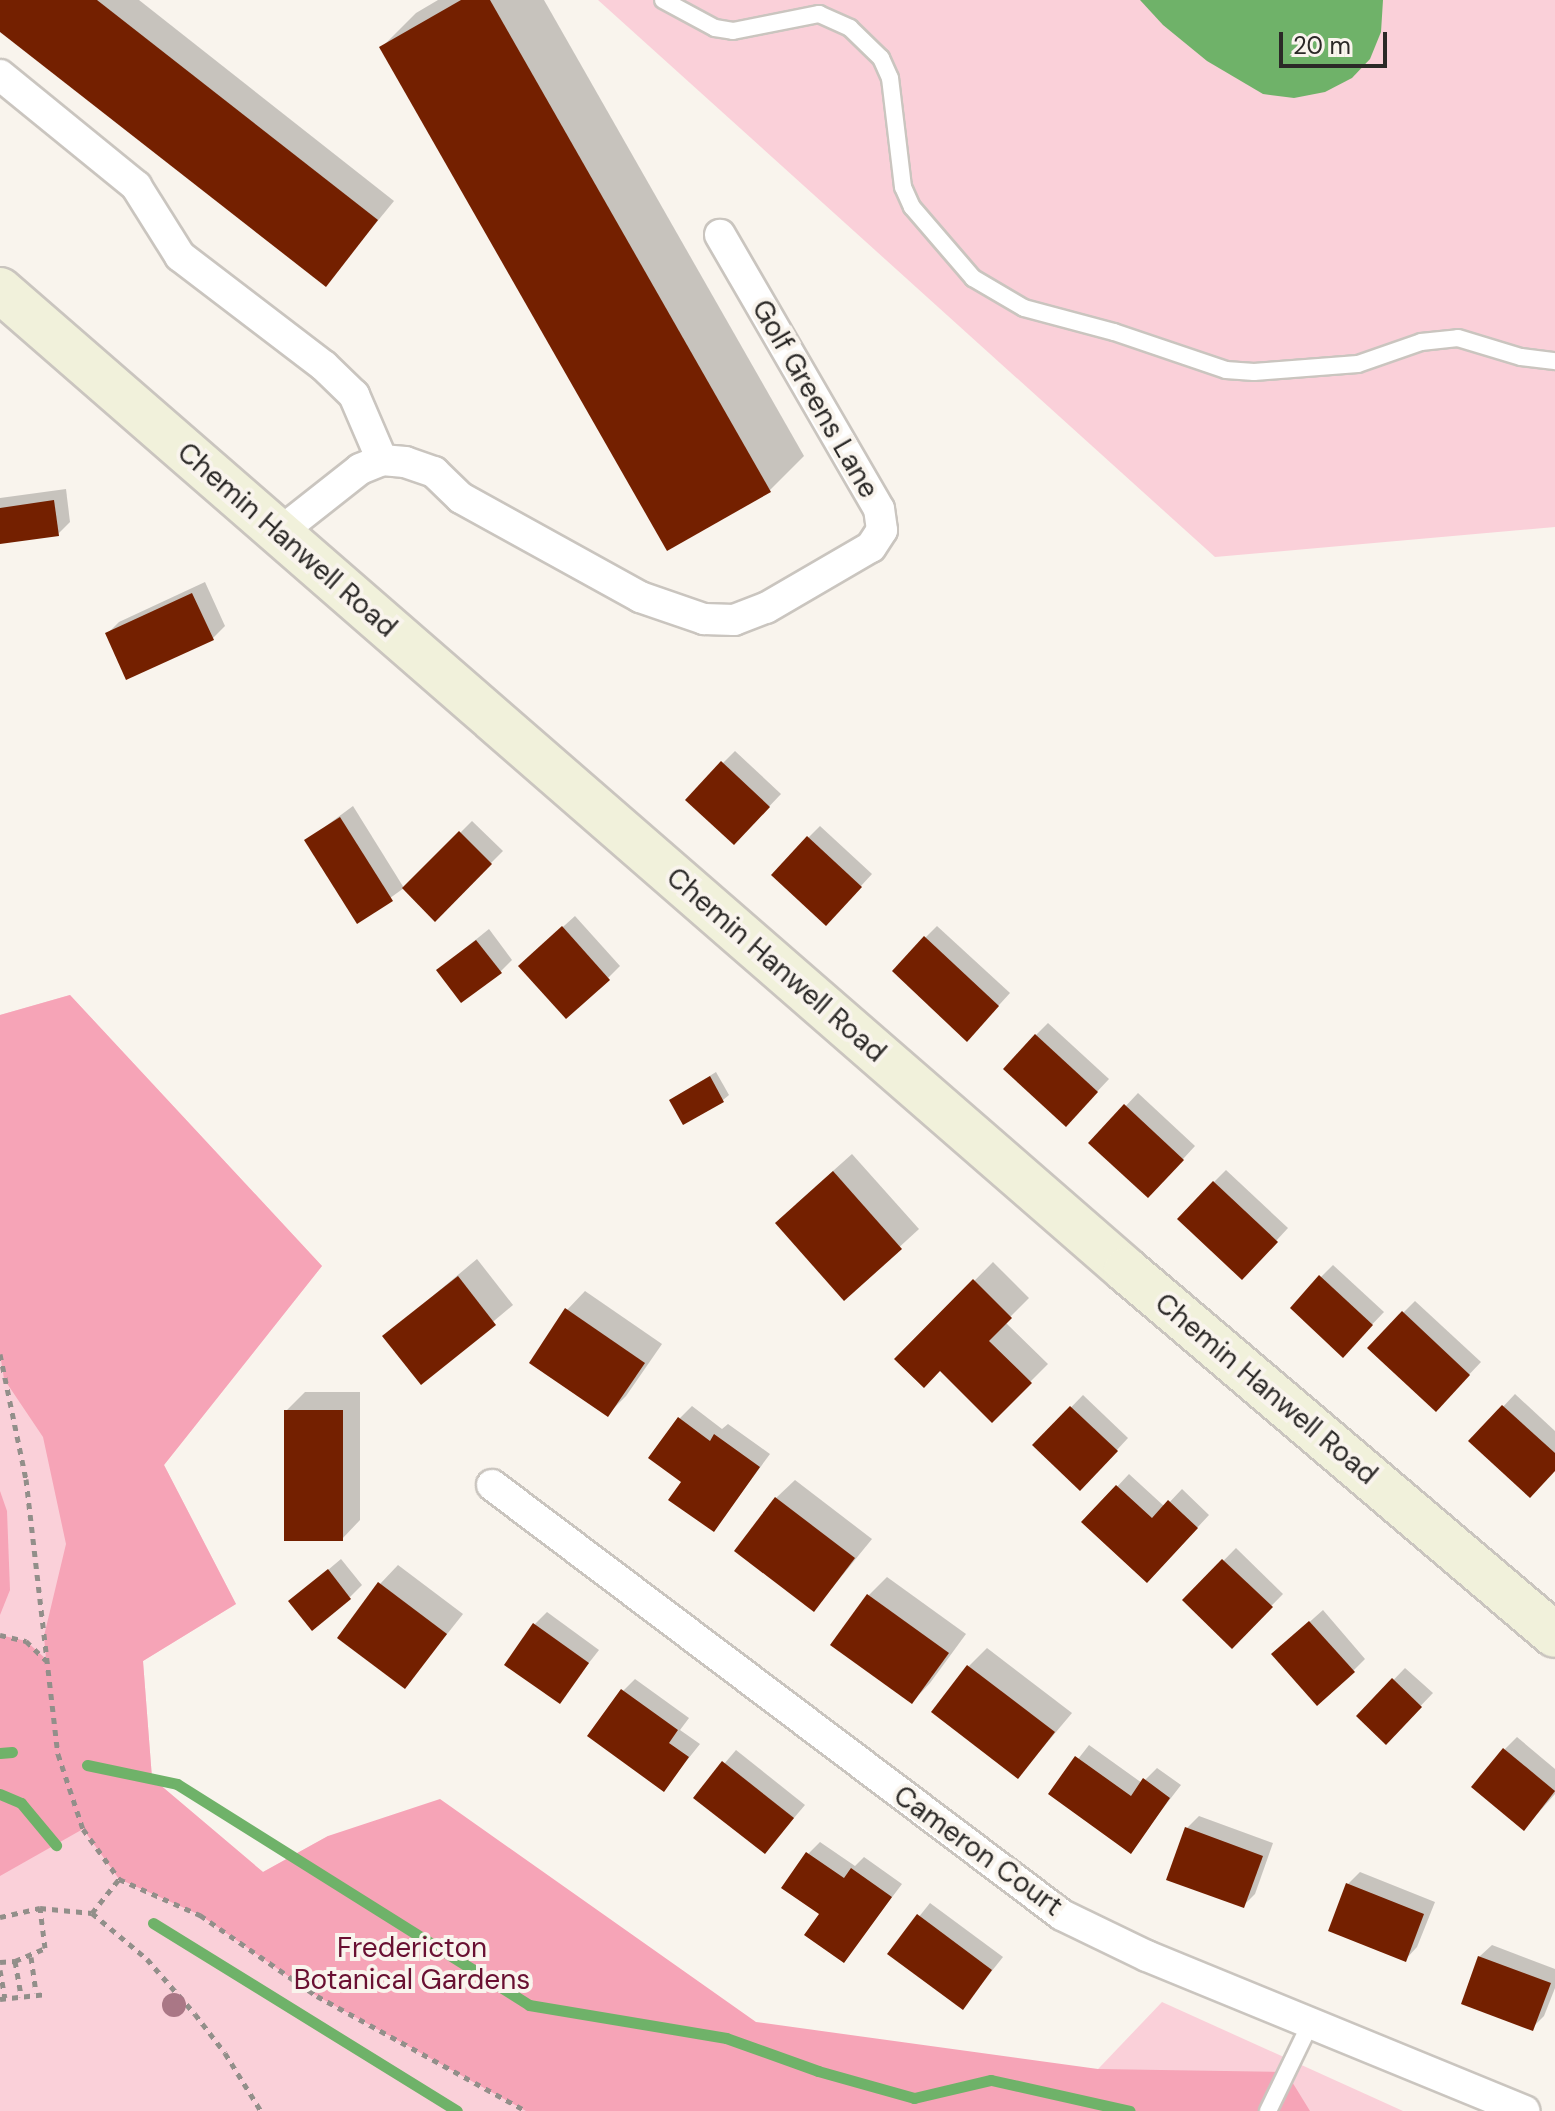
<!DOCTYPE html>
<html>
<head>
<meta charset="utf-8">
<style>
  body { margin:0 }
  #map { position:relative; width:1555px; height:2111px; overflow:hidden; background:#f9f4ed; font-family:"DM Sans",sans-serif }
  div>[style] { position:absolute }
  .green>* { inset:0; background:#fad0d9 }
  .forest>* { inset:0; background:#f6a4b7 }
  .water>* { inset:0; background:#6fb269 }
  .shadow>* { inset:0; background:#0003 }
  .stream>* { height:11px; margin:-5.5px; padding:0 5.5px; transform-origin:5.5px; border-radius:5.5px; background:#6fb269 }
  .building>* { inset:0; background:#742000 }
  .path>* { height:5px; margin-top:-2.5px; transform-origin:0; background:repeating-linear-gradient(90deg,#928f8a 0 6px,transparent 0 12px) }
  .roads { filter:drop-shadow(2px 0 #cac5bf) drop-shadow(-2px 0 #cac5bf) drop-shadow(0 2px #cac5bf) drop-shadow(0 -2px #cac5bf) }
  .lane>* { height:16px; margin:-8px; padding:0 8px; transform-origin:8px; border-radius:8px; background:#fff }
  .street>* { height:30px; margin:-15px; padding:0 15px; transform-origin:15px; border-radius:15px; background:#fff }
  .secondary>* { height:44px; margin:-22px; padding:0 22px; transform-origin:22px; border-radius:22px; background:#f1f1db }
  .trees>* { width:24px; height:24px; margin:-12px; border-radius:50%; background:#aa7786 }
  span { translate:-50% -50%; white-space:nowrap; text-align:center; line-height:1.15; -webkit-text-stroke:8px #f9f4ed; paint-order:stroke }
  .street-label { font-size:28px; color:#2b2927 }
  .park-label { font-size:28px; color:#691032 }
  .scale { position:absolute; left:1279px; top:32px; width:108px; height:36px; box-sizing:border-box; border:4px solid #2b2927; border-top:0; padding-left:10px; font-size:24px; line-height:28px; white-space:nowrap; color:#2b2927; -webkit-text-stroke:6px #f9f4ed; paint-order:stroke }
</style>
</head>
<body>
<div id="map">
  <div class="green">
    <div style="clip-path:polygon(598px 0,1555px 0,1555px 527px,1215px 557px)"></div>
    <div style="clip-path:polygon(70px 995px,322px 1266px,164px 1465px,236px 1604px,143px 1661px,152px 1778px,263px 1872px,328px 1836px,840px 2111px,0 2111px,0 1015px)"></div>
    <div style="clip-path:polygon(1162px 2002px,1403px 2111px,1058px 2111px)"></div>
  </div>
  <div class="forest">
    <div style="clip-path:polygon(70px 995px,322px 1266px,164px 1465px,236px 1604px,143px 1661px,152px 1778px,263px 1872px,328px 1836px,440px 1799px,756px 2022px,1098px 2069px,1286px 2072px,1310px 2111px,526px 2111px,317px 1996px,200px 1915px,119px 1879px,83px 1829px,0 1876px,0 1635px,26px 1641px,46px 1659px,44px 1636px,66px 1544px,43px 1437px,4px 1379px,0 1354px,0 1015px)"></div>
    <div style="clip-path:polygon(0 1491px,7px 1511px,10px 1590px,0 1615px)"></div>
  </div>
  <div class="water">
    <div style="clip-path:polygon(1140px 0,1383px 0,1381px 32px,1370px 59px,1352px 78px,1325px 92px,1294px 98px,1263px 94px,1207px 61px,1163px 25px)"></div>
  </div>
  <div class="shadow">
    <div style="clip-path:polygon(0 0,139px 0,394px 201px,326px 284px,0 29px)"></div>
    <div style="clip-path:polygon(438px 0,544px 0,804px 456px,770px 490px,382px 47px,416px 13px)"></div>
    <div style="clip-path:polygon(66px 489px,70px 522px,58px 534px,0 542px,0 498px)"></div>
    <div style="clip-path:polygon(205px 582px,225px 626px,213px 638px,107px 634px,119px 622px)"></div>
    <div style="clip-path:polygon(735px 751px,781px 794px,746px 831px,723px 763px)"></div>
    <div style="clip-path:polygon(353px 806px,404px 888px,358px 921px,307px 840px)"></div>
    <div style="clip-path:polygon(472px 821px,503px 851px,435px 919px,405px 888px)"></div>
    <div style="clip-path:polygon(820px 826px,872px 874px,838px 911px,808px 838px)"></div>
    <div style="clip-path:polygon(575px 916px,620px 966px,608px 978px,533px 954px)"></div>
    <div style="clip-path:polygon(937px 926px,1010px 993px,979px 1027px,925px 938px)"></div>
    <div style="clip-path:polygon(489px 929px,512px 960px,500px 972px,438px 970px)"></div>
    <div style="clip-path:polygon(1048px 1023px,1109px 1079px,1078px 1112px,1036px 1035px)"></div>
    <div style="clip-path:polygon(716px 1072px,729px 1095px,723px 1100px,671px 1100px)"></div>
    <div style="clip-path:polygon(1138px 1093px,1195px 1146px,1160px 1184px,1091px 1143px)"></div>
    <div style="clip-path:polygon(852px 1154px,919px 1229px,844px 1298px,796px 1204px)"></div>
    <div style="clip-path:polygon(1226px 1170px,1288px 1228px,1254px 1265px,1214px 1182px)"></div>
    <div style="clip-path:polygon(477px 1259px,513px 1305px,421px 1382px,385px 1336px)"></div>
    <div style="clip-path:polygon(993px 1262px,1029px 1298px,1005px 1322px,1048px 1364px,992px 1420px,940px 1369px,897px 1359px)"></div>
    <div style="clip-path:polygon(1333px 1265px,1384px 1312px,1343px 1355px,1321px 1277px)"></div>
    <div style="clip-path:polygon(585px 1291px,662px 1344px,626px 1396px,608px 1414px,567px 1310px)"></div>
    <div style="clip-path:polygon(1415px 1301px,1481px 1362px,1448px 1397px,1403px 1313px)"></div>
    <div style="clip-path:polygon(305px 1392px,360px 1392px,360px 1520px,342px 1539px,286px 1411px)"></div>
    <div style="clip-path:polygon(1515px 1394px,1555px 1431px,1555px 1469px,1471px 1441px)"></div>
    <div style="clip-path:polygon(1083px 1395px,1128px 1438px,1092px 1477px,1035px 1445px)"></div>
    <div style="clip-path:polygon(692px 1406px,722px 1429px,728px 1424px,770px 1454px,714px 1530px,684px 1482px,680px 1418px)"></div>
    <div style="clip-path:polygon(1129px 1474px,1165px 1507px,1182px 1489px,1209px 1515px,1159px 1569px,1084px 1522px)"></div>
    <div style="clip-path:polygon(795px 1480px,872px 1539px,814px 1610px,776px 1498px)"></div>
    <div style="clip-path:polygon(1236px 1548px,1283px 1594px,1232px 1646px,1185px 1600px)"></div>
    <div style="clip-path:polygon(341px 1559px,362px 1585px,350px 1597px,291px 1601px)"></div>
    <div style="clip-path:polygon(398px 1565px,463px 1614px,405px 1687px,380px 1584px)"></div>
    <div style="clip-path:polygon(887px 1577px,966px 1634px,930px 1683px,912px 1702px,833px 1644px,869px 1595px)"></div>
    <div style="clip-path:polygon(1323px 1610px,1365px 1659px,1353px 1671px,1286px 1643px)"></div>
    <div style="clip-path:polygon(547px 1612px,599px 1650px,559px 1701px,535px 1624px)"></div>
    <div style="clip-path:polygon(987px 1648px,1072px 1713px,1018px 1777px,969px 1666px)"></div>
    <div style="clip-path:polygon(1405px 1668px,1433px 1693px,1386px 1742px,1359px 1716px)"></div>
    <div style="clip-path:polygon(635px 1679px,689px 1718px,680px 1730px,700px 1744px,664px 1789px,623px 1691px)"></div>
    <div style="clip-path:polygon(1517px 1737px,1555px 1769px,1555px 1794px,1524px 1829px,1505px 1749px)"></div>
    <div style="clip-path:polygon(1089px 1745px,1142px 1783px,1157px 1768px,1181px 1785px,1130px 1851px,1051px 1794px)"></div>
    <div style="clip-path:polygon(736px 1750px,805px 1805px,765px 1852px,696px 1797px)"></div>
    <div style="clip-path:polygon(1199px 1816px,1273px 1843px,1255px 1894px,1243px 1906px,1187px 1828px)"></div>
    <div style="clip-path:polygon(820px 1842px,855px 1866px,864px 1857px,902px 1884px,844px 1961px,822px 1913px,808px 1854px)"></div>
    <div style="clip-path:polygon(1360px 1872px,1435px 1902px,1417px 1947px,1405px 1960px,1348px 1884px)"></div>
    <div style="clip-path:polygon(930px 1903px,1003px 1957px,963px 2007px,890px 1953px)"></div>
    <div style="clip-path:polygon(1492px 1945px,1555px 1969px,1555px 1988px,1544px 2016px,1532px 2028px,1479px 1957px)"></div>
  </div>
  <div class="stream">
    <div style="left:0;top:1753px;width:12px;rotate:-5deg"></div>
    <div style="left:87px;top:1765px;width:92px;rotate:11.9deg"></div>
    <div style="left:177px;top:1784px;width:416px;rotate:32.1deg"></div>
    <div style="left:529px;top:2005px;width:200px;rotate:9.5deg"></div>
    <div style="left:726px;top:2038px;width:98px;rotate:19.7deg"></div>
    <div style="left:818px;top:2071px;width:100px;rotate:15.7deg"></div>
    <div style="left:914px;top:2098px;width:79px;rotate:-13.2deg"></div>
    <div style="left:991px;top:2080px;width:142px;rotate:12.6deg"></div>
    <div style="left:0;top:1794px;width:23px;rotate:23deg"></div>
    <div style="left:21px;top:1803px;width:55px;rotate:50.2deg"></div>
    <div style="left:153px;top:1923px;width:357px;rotate:31.7deg"></div>
  </div>
  <div class="building">
    <div style="clip-path:polygon(0 0,97px 0,378px 220px,326px 287px,0 32px)"></div>
    <div style="clip-path:polygon(461px 0,490px 0,771px 492px,667px 551px,379px 47px)"></div>
    <div style="clip-path:polygon(54px 500px,59px 536px,0 544px,0 508px)"></div>
    <div style="clip-path:polygon(192px 593px,214px 640px,126px 680px,105px 633px)"></div>
    <div style="clip-path:polygon(721px 761px,770px 807px,734px 845px,685px 800px)"></div>
    <div style="clip-path:polygon(340px 817px,393px 901px,357px 924px,304px 840px)"></div>
    <div style="clip-path:polygon(459px 831px,492px 864px,435px 922px,402px 888px)"></div>
    <div style="clip-path:polygon(807px 836px,862px 887px,826px 926px,771px 875px)"></div>
    <div style="clip-path:polygon(562px 926px,610px 980px,566px 1019px,518px 966px)"></div>
    <div style="clip-path:polygon(924px 936px,999px 1006px,967px 1042px,892px 971px)"></div>
    <div style="clip-path:polygon(476px 940px,502px 973px,461px 1003px,436px 970px)"></div>
    <div style="clip-path:polygon(1035px 1034px,1098px 1092px,1066px 1127px,1003px 1069px)"></div>
    <div style="clip-path:polygon(710px 1076px,724px 1102px,683px 1125px,669px 1100px)"></div>
    <div style="clip-path:polygon(1124px 1104px,1184px 1160px,1148px 1198px,1088px 1143px)"></div>
    <div style="clip-path:polygon(833px 1171px,902px 1249px,844px 1301px,775px 1223px)"></div>
    <div style="clip-path:polygon(1213px 1181px,1278px 1242px,1242px 1280px,1177px 1219px)"></div>
    <div style="clip-path:polygon(1319px 1275px,1373px 1325px,1343px 1358px,1290px 1308px)"></div>
    <div style="clip-path:polygon(458px 1276px,496px 1325px,421px 1385px,382px 1336px)"></div>
    <div style="clip-path:polygon(973px 1279px,1012px 1318px,989px 1341px,1032px 1383px,992px 1423px,940px 1371px,924px 1388px,894px 1359px)"></div>
    <div style="clip-path:polygon(565px 1308px,645px 1363px,608px 1417px,529px 1363px)"></div>
    <div style="clip-path:polygon(1402px 1311px,1470px 1375px,1436px 1412px,1367px 1348px)"></div>
    <div style="clip-path:polygon(1502px 1405px,1555px 1453px,1555px 1471px,1530px 1498px,1468px 1441px)"></div>
    <div style="clip-path:polygon(1070px 1406px,1118px 1451px,1080px 1491px,1032px 1445px)"></div>
    <div style="clip-path:polygon(284px 1410px,343px 1410px,343px 1541px,284px 1541px)"></div>
    <div style="clip-path:polygon(678px 1417px,710px 1441px,714px 1434px,760px 1467px,714px 1532px,668px 1500px,681px 1482px,648px 1458px)"></div>
    <div style="clip-path:polygon(1116px 1485px,1152px 1518px,1168px 1500px,1198px 1528px,1147px 1583px,1081px 1522px)"></div>
    <div style="clip-path:polygon(775px 1497px,855px 1558px,814px 1612px,734px 1551px)"></div>
    <div style="clip-path:polygon(1222px 1559px,1273px 1607px,1232px 1649px,1182px 1600px)"></div>
    <div style="clip-path:polygon(328px 1569px,351px 1599px,312px 1631px,288px 1601px)"></div>
    <div style="clip-path:polygon(378px 1582px,447px 1634px,405px 1689px,337px 1638px)"></div>
    <div style="clip-path:polygon(867px 1594px,949px 1653px,912px 1704px,830px 1645px)"></div>
    <div style="clip-path:polygon(1309px 1621px,1355px 1672px,1317px 1706px,1271px 1654px)"></div>
    <div style="clip-path:polygon(533px 1623px,589px 1663px,560px 1704px,504px 1665px)"></div>
    <div style="clip-path:polygon(967px 1665px,1055px 1732px,1018px 1779px,931px 1712px)"></div>
    <div style="clip-path:polygon(1392px 1678px,1422px 1707px,1386px 1745px,1356px 1716px)"></div>
    <div style="clip-path:polygon(621px 1689px,678px 1730px,669px 1743px,689px 1757px,664px 1792px,587px 1736px)"></div>
    <div style="clip-path:polygon(1503px 1748px,1555px 1791px,1524px 1831px,1471px 1787px)"></div>
    <div style="clip-path:polygon(1075px 1756px,1131px 1796px,1143px 1778px,1170px 1798px,1131px 1854px,1048px 1794px)"></div>
    <div style="clip-path:polygon(722px 1761px,794px 1818px,765px 1854px,693px 1798px)"></div>
    <div style="clip-path:polygon(1185px 1827px,1263px 1856px,1244px 1908px,1166px 1880px)"></div>
    <div style="clip-path:polygon(806px 1852px,844px 1878px,851px 1868px,892px 1897px,844px 1963px,804px 1935px,819px 1914px,781px 1888px)"></div>
    <div style="clip-path:polygon(1346px 1883px,1424px 1914px,1406px 1962px,1328px 1931px)"></div>
    <div style="clip-path:polygon(917px 1914px,992px 1970px,963px 2010px,887px 1954px)"></div>
    <div style="clip-path:polygon(1478px 1956px,1551px 1983px,1533px 2031px,1461px 2004px)"></div>
  </div>
  <div class="path">
    <div style="left:0;top:1354px;width:128px;rotate:78.3deg"></div>
    <div style="left:26px;top:1479px;width:277px;rotate:83.4deg"></div>
    <div style="left:58px;top:1754px;width:79px;rotate:71.6deg"></div>
    <div style="left:83px;top:1829px;width:62px;rotate:54.2deg"></div>
    <div style="left:119px;top:1879px;width:89px;rotate:24deg"></div>
    <div style="left:200px;top:1915px;width:142px;rotate:34.7deg"></div>
    <div style="left:317px;top:1996px;width:239px;rotate:28.8deg"></div>
    <div style="left:0;top:1635px;width:27px;rotate:13deg"></div>
    <div style="left:26px;top:1641px;width:28px;rotate:44deg"></div>
    <div style="left:92px;top:1913px;width:43px;rotate:-51.5deg"></div>
    <div style="left:0;top:1917px;width:41px;rotate:-12.7deg"></div>
    <div style="left:40px;top:1908px;width:52px;rotate:5.5deg"></div>
    <div style="left:92px;top:1913px;width:72px;rotate:39.9deg"></div>
    <div style="left:147px;top:1959px;width:73px;rotate:48.9deg"></div>
    <div style="left:195px;top:2014px;width:49px;rotate:52.4deg"></div>
    <div style="left:225px;top:2053px;width:68px;rotate:58.2deg"></div>
    <div style="left:31px;top:1957px;width:36px;rotate:82deg"></div>
    <div style="left:15px;top:1961px;width:36px;rotate:80deg"></div>
    <div style="left:0;top:1962px;width:15px;rotate:-4deg"></div>
    <div style="left:15px;top:1961px;width:33px;rotate:-23deg"></div>
    <div style="left:45px;top:1948px;width:40px;rotate:-97.1deg"></div>
    <div style="left:0;top:1970px;width:28px;rotate:80deg"></div>
    <div style="left:0;top:1999px;width:47px;rotate:-6.1deg"></div>
  </div>
  <div class="roads">
    <div class="lane">
      <div style="left:663px;top:0;width:59px;rotate:28.3deg"></div>
      <div style="left:715px;top:28px;width:18px;rotate:9deg"></div>
      <div style="left:733px;top:31px;width:88px;rotate:-11.2deg"></div>
      <div style="left:819px;top:14px;width:34px;rotate:24deg"></div>
      <div style="left:850px;top:28px;width:43px;rotate:44.1deg"></div>
      <div style="left:881px;top:58px;width:22px;rotate:66deg"></div>
      <div style="left:890px;top:78px;width:110px;rotate:83.2deg"></div>
      <div style="left:903px;top:187px;width:22px;rotate:66deg"></div>
      <div style="left:912px;top:207px;width:94px;rotate:49.3deg"></div>
      <div style="left:973px;top:278px;width:59px;rotate:30.5deg"></div>
      <div style="left:1024px;top:308px;width:93px;rotate:14.9deg"></div>
      <div style="left:1114px;top:332px;width:118px;rotate:18.7deg"></div>
      <div style="left:1226px;top:370px;width:28px;rotate:4deg"></div>
      <div style="left:1254px;top:372px;width:104px;rotate:-4.4deg"></div>
      <div style="left:1358px;top:364px;width:67px;rotate:-19.2deg"></div>
      <div style="left:1421px;top:342px;width:37px;rotate:-6deg"></div>
      <div style="left:1458px;top:338px;width:66px;rotate:16.8deg"></div>
      <div style="left:1521px;top:357px;width:34px;rotate:7deg"></div>
      <div style="left:1268px;top:2111px;width:99px;rotate:-64.2deg"></div>
    </div>
    <div class="street">
      <div style="left:0;top:75px;width:176px;rotate:39.2deg"></div>
      <div style="left:136px;top:186px;width:83px;rotate:57.8deg"></div>
      <div style="left:180px;top:256px;width:181px;rotate:37.4deg"></div>
      <div style="left:324px;top:366px;width:42px;rotate:44deg"></div>
      <div style="left:354px;top:395px;width:71px;rotate:66.7deg"></div>
      <div style="left:279px;top:533px;width:103px;rotate:-38.3deg"></div>
      <div style="left:360px;top:469px;width:24px;rotate:-22deg"></div>
      <div style="left:382px;top:460px;width:23px;rotate:5deg"></div>
      <div style="left:405px;top:462px;width:31px;rotate:19deg"></div>
      <div style="left:434px;top:472px;width:37px;rotate:44deg"></div>
      <div style="left:461px;top:498px;width:205px;rotate:28.9deg"></div>
      <div style="left:640px;top:597px;width:68px;rotate:19deg"></div>
      <div style="left:704px;top:619px;width:30px;rotate:2deg"></div>
      <div style="left:734px;top:620px;width:34px;rotate:-21deg"></div>
      <div style="left:766px;top:608px;width:121px;rotate:-30.2deg"></div>
      <div style="left:871px;top:547px;width:20px;rotate:-57deg"></div>
      <div style="left:882px;top:530px;width:21px;rotate:-98deg"></div>
      <div style="left:879px;top:509px;width:317px;rotate:-120.1deg"></div>
      <div style="left:492px;top:1485px;width:714px;rotate:37.03deg"></div>
      <div style="left:1062px;top:1915px;width:94px;rotate:25.8deg"></div>
      <div style="left:1147px;top:1956px;width:408px;rotate:22.3deg"></div>
    </div>
    <div class="secondary">
      <div style="left:0;top:290px;width:1493px;rotate:41.03deg"></div>
      <div style="left:1126px;top:1270px;width:563px;rotate:40.39deg"></div>
    </div>
  </div>
  <div class="trees">
    <div style="left:174px;top:2005px"></div>
  </div>
  <div class="street-label">
    <span style="left:815px;top:399px;rotate:60deg">Golf Greens Lane</span>
    <span style="left:287px;top:540px;rotate:41deg">Chemin Hanwell Road</span>
    <span style="left:776px;top:965px;rotate:41deg">Chemin Hanwell Road</span>
    <span style="left:1266px;top:1389px;rotate:40deg">Chemin Hanwell Road</span>
    <span style="left:978px;top:1851px;rotate:36deg">Cameron Court</span>
  </div>
  <div class="park-label">
    <span style="left:412px;top:1964px">Fredericton<br>Botanical Gardens</span>
  </div>
  <div class="scale">20 m</div>
</div>
</body>
</html>
